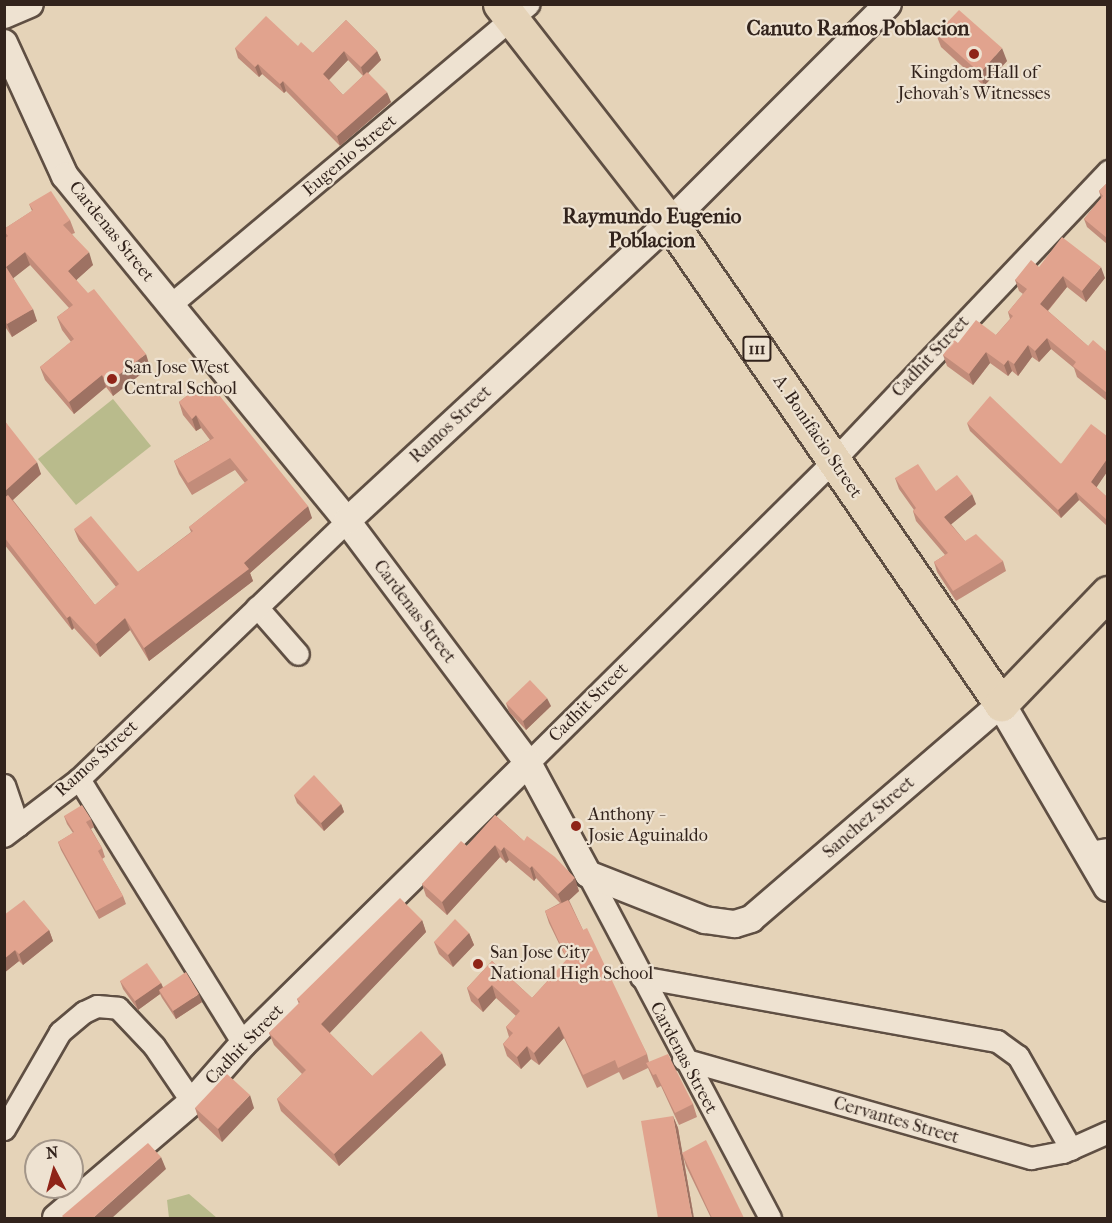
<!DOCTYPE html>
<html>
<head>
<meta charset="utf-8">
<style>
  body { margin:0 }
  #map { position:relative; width:1112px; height:1223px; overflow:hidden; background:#e5d3b8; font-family:"IM FELL French Canon",serif }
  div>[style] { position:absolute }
  .green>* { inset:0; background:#b9bb8c }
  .roads { filter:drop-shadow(2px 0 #5f4f43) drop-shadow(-2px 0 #5f4f43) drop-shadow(0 2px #5f4f43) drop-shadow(0 -2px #5f4f43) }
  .minor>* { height:21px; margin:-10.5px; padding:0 10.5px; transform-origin:10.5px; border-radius:10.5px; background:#eee2d1 }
  .tertiary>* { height:26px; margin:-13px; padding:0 13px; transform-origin:13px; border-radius:13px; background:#eee2d1 }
  .secondary>* { height:28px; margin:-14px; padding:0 14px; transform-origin:14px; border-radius:14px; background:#eee2d1 }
  .primary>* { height:33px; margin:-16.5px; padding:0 16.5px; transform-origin:16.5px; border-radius:16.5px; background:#e5d3b8 }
  .wall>* { inset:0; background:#c28c7a }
  .shaded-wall>* { inset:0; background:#9e7263 }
  .building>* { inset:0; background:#e1a38e }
  .dots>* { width:16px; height:16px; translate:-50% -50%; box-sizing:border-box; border:3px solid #eee2d1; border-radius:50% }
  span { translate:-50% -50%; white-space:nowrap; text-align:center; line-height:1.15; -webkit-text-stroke:4.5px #eee2d1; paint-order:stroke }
  .shield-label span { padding:2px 4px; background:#eee2d1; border:2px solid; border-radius:4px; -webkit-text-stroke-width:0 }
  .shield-label { font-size:16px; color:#32231c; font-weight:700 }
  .poi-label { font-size:18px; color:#32231c }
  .left { translate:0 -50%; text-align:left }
  .street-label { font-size:18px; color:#32231c }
  .quarter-label { font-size:21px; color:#32231c; font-weight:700 }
  .frame { position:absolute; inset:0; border:6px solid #32231c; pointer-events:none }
  .north { position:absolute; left:24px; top:1139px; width:60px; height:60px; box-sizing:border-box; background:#eee2d1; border:2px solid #a39689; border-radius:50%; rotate:354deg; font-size:16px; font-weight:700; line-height:24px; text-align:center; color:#32231c }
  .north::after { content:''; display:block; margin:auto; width:21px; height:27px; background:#8f2418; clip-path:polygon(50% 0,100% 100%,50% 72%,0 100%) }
</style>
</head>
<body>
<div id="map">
  <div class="green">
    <div style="clip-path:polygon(113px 399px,151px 446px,76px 505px,38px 459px)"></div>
    <div style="clip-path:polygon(189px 1194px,217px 1218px,218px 1218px,169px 1218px,167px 1200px)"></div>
  </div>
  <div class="roads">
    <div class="minor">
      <div style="left:170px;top:305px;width:468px;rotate:-40deg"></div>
      <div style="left:257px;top:607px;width:62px;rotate:48.9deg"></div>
      <div style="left:528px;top:763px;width:429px;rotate:-44.7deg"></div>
      <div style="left:833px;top:461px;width:400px;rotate:-46.5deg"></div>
      <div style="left:79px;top:779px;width:312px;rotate:58.2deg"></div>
      <div style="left:4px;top:785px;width:43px;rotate:71.1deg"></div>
      <div style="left:4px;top:836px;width:94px;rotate:-37.2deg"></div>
      <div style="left:79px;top:779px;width:372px;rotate:-43.9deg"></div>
      <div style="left:1089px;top:852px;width:19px;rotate:-9deg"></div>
      <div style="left:588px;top:874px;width:389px;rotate:62.1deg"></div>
      <div style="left:641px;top:977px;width:362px;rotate:10.2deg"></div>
      <div style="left:997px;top:1041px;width:26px;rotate:36deg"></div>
      <div style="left:1018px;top:1056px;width:107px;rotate:60.3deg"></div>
      <div style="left:683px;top:1059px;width:362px;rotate:15.9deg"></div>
      <div style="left:1031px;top:1158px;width:33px;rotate:-11deg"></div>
      <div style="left:1063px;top:1152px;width:49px;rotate:-24deg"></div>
      <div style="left:4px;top:1129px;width:112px;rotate:-60deg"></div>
      <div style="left:60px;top:1032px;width:31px;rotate:-40deg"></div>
      <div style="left:84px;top:1012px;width:14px;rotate:-25deg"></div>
      <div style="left:97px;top:1006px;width:21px;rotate:5deg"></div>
      <div style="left:118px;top:1008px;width:52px;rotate:46.5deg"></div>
      <div style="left:154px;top:1046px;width:68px;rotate:55.8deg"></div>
    </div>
    <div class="tertiary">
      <div style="left:4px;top:15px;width:28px;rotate:-23deg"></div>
      <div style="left:4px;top:43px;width:146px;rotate:65.4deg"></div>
      <div style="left:65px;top:176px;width:446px;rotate:50.7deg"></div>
      <div style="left:347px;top:521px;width:302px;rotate:53.2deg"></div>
      <div style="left:528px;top:763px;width:126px;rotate:61.6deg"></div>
      <div style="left:588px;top:874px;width:126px;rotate:21.5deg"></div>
      <div style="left:705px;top:920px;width:30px;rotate:8deg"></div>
      <div style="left:735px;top:924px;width:17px;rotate:-17deg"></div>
      <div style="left:751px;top:919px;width:330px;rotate:-40.7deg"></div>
      <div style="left:347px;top:521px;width:440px;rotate:-42.8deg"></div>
      <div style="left:670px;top:222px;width:308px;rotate:-45deg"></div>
      <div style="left:56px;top:1218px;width:179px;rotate:-40.5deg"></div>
      <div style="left:192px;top:1102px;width:77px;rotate:-48.7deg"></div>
      <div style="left:243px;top:1044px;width:400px;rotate:-44.6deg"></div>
    </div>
    <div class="secondary">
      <div style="left:1001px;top:704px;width:212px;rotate:59.7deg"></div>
    </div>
    <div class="primary">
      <div style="left:500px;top:4px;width:276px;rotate:52.1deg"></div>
      <div style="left:670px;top:222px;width:585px;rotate:55.52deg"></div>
      <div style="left:1001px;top:704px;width:154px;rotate:-46.1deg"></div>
    </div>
  </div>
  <div class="wall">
    <div style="clip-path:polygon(evenodd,346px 20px,377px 51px,381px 60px,368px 73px,391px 102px,340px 146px,286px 91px,284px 93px,262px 74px,259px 77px,238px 58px,235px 48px,298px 46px,313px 53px,346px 20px,348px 60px,363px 76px,343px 95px,329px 80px,348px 60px)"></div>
    <div style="clip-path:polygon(936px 34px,1007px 61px,984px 86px,941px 47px)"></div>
    <div style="clip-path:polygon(1107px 183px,1107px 244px,1087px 227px,1084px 219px,1101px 198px,1099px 191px)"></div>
    <div style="clip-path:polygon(29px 204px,70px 220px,75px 233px,72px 234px,93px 265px,76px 280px,150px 367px,113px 396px,106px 387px,74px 414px,45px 380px,40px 367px,71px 342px,62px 330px,57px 317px,69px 308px,30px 265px,13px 278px,37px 321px,12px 337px,4px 325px,4px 239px,6px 237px,4px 229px,32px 211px)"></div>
    <div style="clip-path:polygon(1039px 267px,1105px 278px,1086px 302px,1067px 287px,1048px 311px,1088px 346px,1107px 352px,1107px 401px,1077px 377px,1074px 368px,1051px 349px,1039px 362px,1032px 357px,1018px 376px,1012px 371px,1008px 376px,990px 363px,973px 385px,947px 366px,943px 355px,958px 343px,996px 335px,1010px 319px,1008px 312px,1023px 294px,1019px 291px,1015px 280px)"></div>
    <div style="clip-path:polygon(207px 380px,312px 518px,250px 573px,253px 581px,149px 661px,130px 630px,100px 657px,74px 628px,72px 630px,4px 544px,4px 420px,41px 474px,13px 500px,95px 605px,116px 587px,79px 541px,74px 529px,138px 572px,191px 532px,189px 527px,245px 483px,235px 470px,192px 495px,179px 474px,174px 461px,210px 440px,201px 428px,196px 431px,183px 415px,179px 402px)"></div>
    <div style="clip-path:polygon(967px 423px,1061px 464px,1107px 436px,1107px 472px,1096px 487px,1107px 497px,1107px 526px,1079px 500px,1061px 518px,970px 431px)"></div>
    <div style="clip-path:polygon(895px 478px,976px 504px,951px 524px,965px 541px,1003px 561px,1006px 571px,956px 601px,937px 572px,934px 562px,945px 555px,916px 521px,913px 511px,914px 510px,899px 489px)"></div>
    <div style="clip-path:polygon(506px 703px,551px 706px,526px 730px,509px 712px)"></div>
    <div style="clip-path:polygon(294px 795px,341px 804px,344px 812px,324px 831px,297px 803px)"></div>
    <div style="clip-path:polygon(495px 815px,579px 891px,569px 900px,583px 930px,647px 1054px,649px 1062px,693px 1104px,697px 1117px,679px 1125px,661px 1086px,657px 1088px,648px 1068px,623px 1080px,619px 1072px,587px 1088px,564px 1038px,539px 1065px,531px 1059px,521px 1069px,507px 1056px,503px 1044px,509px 1037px,506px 1027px,516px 1016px,496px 998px,483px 1012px,471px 1001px,467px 988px,492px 961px,532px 998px,567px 960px,549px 923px,545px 911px,560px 903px,536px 878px,534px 881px,509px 860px,506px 863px,500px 857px,447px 915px,426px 896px,422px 884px,467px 846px)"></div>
    <div style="clip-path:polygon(64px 816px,91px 819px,94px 827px,91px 829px,102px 848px,105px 857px,102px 859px,123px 896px,126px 904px,99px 919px,61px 850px,58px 842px,73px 833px,67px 824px)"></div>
    <div style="clip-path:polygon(4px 915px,49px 930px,53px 941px,23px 965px,19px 961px,4px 973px)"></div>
    <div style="clip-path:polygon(422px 920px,426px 932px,329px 1033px,372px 1076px,446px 1065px,339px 1166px,281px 1111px,277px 1099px,302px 1074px,274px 1045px,269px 1033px,299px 1004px,297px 999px)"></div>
    <div style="clip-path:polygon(469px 933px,474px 945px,453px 967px,439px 954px,434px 942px)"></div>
    <div style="clip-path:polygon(120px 981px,161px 983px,163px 987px,202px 1002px,176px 1019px,162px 998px,160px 994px,138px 1010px,123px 989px)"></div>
    <div style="clip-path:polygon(195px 1108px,254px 1108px,222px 1142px,199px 1120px)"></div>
    <div style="clip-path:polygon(673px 1116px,678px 1128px,682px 1153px,744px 1218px,711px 1218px,686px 1166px,683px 1156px,694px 1218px)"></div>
  </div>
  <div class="shaded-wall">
    <div style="clip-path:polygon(1002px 48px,1007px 61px,984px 86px,980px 73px)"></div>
    <div style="clip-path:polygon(344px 51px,348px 60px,326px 83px,323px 74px)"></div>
    <div style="clip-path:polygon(377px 51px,381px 60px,364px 77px,361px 67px)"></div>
    <div style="clip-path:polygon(258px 64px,262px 74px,259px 77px,255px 67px)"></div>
    <div style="clip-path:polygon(283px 81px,286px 91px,284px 93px,280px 84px)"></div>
    <div style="clip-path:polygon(387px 92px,391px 102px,340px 146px,337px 136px)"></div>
    <div style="clip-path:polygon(25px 252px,30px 265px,11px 280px,6px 267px)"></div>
    <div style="clip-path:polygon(89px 252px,93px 265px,72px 284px,68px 271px)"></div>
    <div style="clip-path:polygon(1101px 267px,1105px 278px,1086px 302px,1082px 291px)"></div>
    <div style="clip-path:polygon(1063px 276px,1067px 287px,1044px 315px,1040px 304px)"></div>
    <div style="clip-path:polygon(33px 309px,37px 321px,12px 337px,7px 324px)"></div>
    <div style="clip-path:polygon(1047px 338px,1051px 349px,1039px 362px,1035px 351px)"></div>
    <div style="clip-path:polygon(1028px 345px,1032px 357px,1018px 376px,1014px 364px)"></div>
    <div style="clip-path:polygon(986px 352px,990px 363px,973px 385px,969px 374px)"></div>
    <div style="clip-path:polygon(146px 354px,150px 367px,113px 396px,108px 383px)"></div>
    <div style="clip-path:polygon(1008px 360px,1012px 371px,1008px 376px,1004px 365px)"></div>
    <div style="clip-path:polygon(102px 375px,106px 387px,74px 414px,69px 402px)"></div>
    <div style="clip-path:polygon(196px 415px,201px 428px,196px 431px,192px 419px)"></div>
    <div style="clip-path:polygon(1107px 459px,1107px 472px,1094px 491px,1091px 482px)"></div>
    <div style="clip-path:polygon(37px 462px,41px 474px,4px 508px,4px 492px)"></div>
    <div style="clip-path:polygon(1076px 492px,1079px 500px,1061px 518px,1058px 510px)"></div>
    <div style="clip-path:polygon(972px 494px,976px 504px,948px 527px,944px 517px)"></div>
    <div style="clip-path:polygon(308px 506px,312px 518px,250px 573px,253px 581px,149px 661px,144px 648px)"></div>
    <div style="clip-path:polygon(70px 616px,74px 628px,72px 630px,67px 618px)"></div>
    <div style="clip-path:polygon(125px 618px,130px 630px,100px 657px,96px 644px)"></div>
    <div style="clip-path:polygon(547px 698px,551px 706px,526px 730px,523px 721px)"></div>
    <div style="clip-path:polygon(341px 804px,344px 812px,324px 831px,321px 823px)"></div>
    <div style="clip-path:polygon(495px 845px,500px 857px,447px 915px,442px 902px)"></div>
    <div style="clip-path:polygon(504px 847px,509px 860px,506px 863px,501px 851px)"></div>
    <div style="clip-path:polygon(532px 866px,536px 878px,534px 881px,530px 868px)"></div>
    <div style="clip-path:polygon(575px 878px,579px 891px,563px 906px,558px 894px)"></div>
    <div style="clip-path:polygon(422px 920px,426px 932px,326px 1037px,321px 1024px)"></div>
    <div style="clip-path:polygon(49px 930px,53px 941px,23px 965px,19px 954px)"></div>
    <div style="clip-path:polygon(469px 933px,474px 945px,453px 967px,448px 955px)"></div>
    <div style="clip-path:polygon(15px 950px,19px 961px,4px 973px,4px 959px)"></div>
    <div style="clip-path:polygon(161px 983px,164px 991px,159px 990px,160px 994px,138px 1010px,135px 1001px)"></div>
    <div style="clip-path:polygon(492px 985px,496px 998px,483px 1012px,478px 999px)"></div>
    <div style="clip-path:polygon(199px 994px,202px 1002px,176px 1019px,173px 1011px)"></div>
    <div style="clip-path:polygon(559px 1026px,564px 1038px,539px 1065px,534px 1053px)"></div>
    <div style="clip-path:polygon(527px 1046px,531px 1059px,521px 1069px,517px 1057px)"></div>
    <div style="clip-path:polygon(442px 1053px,446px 1065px,339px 1166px,334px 1154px)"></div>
    <div style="clip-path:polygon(250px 1095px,254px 1108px,222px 1142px,218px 1129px)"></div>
    <div style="clip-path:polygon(673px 1116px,678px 1128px,694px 1218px,692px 1218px)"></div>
    <div style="clip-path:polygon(161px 1157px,166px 1169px,112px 1218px,93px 1218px)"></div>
  </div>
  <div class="building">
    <div style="clip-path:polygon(959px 10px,1002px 48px,980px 73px,936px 34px)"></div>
    <div style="clip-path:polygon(266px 16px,298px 46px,301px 42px,313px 53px,346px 20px,377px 51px,361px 67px,344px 51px,323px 74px,343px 95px,367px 72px,387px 92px,337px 136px,283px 81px,280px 84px,258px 64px,255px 67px,235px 48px)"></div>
    <div style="clip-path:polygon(1107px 183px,1107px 238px,1084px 219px,1103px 196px,1099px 191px)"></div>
    <div style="clip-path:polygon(51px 191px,70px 220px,63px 225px,89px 252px,68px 271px,88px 293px,94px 289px,146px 354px,108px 383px,102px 375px,69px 402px,40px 367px,74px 339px,57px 317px,73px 305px,25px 252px,6px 267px,33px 309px,7px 324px,4px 320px,4px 239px,8px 236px,4px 231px,4px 229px,33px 210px,29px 204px)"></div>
    <div style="clip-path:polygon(1062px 237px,1101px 267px,1082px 291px,1063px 276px,1040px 304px,1088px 346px,1093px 340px,1107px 352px,1107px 393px,1073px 366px,1076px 362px,1047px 338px,1035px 351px,1028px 345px,1014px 364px,1008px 360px,1004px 365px,986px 352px,969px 374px,943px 355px,954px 340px,958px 343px,976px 320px,996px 335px,1013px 316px,1008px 312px,1027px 289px,1015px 280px,1031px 260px,1039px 267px)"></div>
    <div style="clip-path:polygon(207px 380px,308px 506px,244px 563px,249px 569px,144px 648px,125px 618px,96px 644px,70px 616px,67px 618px,4px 537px,4px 498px,8px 495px,95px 605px,119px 584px,74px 529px,91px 516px,138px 572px,193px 531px,189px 527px,248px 480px,230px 458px,188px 483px,174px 461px,214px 438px,196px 415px,192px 419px,179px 402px)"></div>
    <div style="clip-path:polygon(990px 396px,1061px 464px,1091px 424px,1107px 436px,1107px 459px,1091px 482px,1107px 497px,1107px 520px,1076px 492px,1058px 510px,967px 423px)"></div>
    <div style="clip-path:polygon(4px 420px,37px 462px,4px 492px)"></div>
    <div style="clip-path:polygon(918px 464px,936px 491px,957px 475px,972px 494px,944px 517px,965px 541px,976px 534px,1003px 561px,953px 591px,934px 562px,948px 553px,913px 511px,916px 508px,895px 478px)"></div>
    <div style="clip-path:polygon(530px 680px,547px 698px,523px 721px,506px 703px)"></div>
    <div style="clip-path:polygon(314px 775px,341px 804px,321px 823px,294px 795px)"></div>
    <div style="clip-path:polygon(82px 805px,91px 819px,86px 822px,102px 848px,98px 851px,123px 896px,96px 911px,58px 842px,74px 832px,64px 816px)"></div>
    <div style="clip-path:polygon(495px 815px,524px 841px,527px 836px,555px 857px,575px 878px,558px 894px,532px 866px,530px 868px,504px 847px,501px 851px,495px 845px,442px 902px,422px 884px,461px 841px,467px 846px)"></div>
    <div style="clip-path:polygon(400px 898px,422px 920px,321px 1024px,372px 1076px,421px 1031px,442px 1053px,334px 1154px,277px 1099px,306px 1070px,269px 1033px,300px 1002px,297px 999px)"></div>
    <div style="clip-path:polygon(24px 900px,49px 930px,19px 954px,15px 950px,4px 959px,4px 915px)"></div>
    <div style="clip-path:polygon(568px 900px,583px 930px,587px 928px,647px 1054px,618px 1068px,615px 1060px,583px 1075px,559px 1026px,534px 1053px,527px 1046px,517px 1057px,503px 1044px,513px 1033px,506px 1027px,520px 1011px,492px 985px,478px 999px,467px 988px,492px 961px,532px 998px,567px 959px,545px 911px)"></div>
    <div style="clip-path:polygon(455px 919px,469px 933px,448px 955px,434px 942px)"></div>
    <div style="clip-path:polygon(147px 963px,161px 983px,135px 1001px,120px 981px)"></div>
    <div style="clip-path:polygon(186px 972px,199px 994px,173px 1011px,159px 990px)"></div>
    <div style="clip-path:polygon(668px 1054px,693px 1104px,675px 1113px,656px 1074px,653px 1075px,646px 1063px)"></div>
    <div style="clip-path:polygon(227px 1074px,250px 1095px,218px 1129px,195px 1108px)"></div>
    <div style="clip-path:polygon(673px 1116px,692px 1218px,658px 1218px,641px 1121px)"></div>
    <div style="clip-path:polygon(706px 1140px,744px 1218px,712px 1218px,682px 1153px)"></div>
    <div style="clip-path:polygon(148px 1143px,161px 1157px,93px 1218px,64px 1218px,62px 1216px)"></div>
  </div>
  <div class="dots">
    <div style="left:974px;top:54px;background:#8f2418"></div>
    <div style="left:112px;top:379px;background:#8f2418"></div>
    <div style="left:576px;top:826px;background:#8f2418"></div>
    <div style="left:478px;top:964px;background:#8f2418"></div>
  </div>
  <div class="shield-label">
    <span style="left:757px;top:349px">111</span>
  </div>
  <div class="poi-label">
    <span style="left:974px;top:84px">Kingdom Hall of<br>Jehovah’s Witnesses</span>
    <span class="left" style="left:124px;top:379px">San Jose West<br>Central School</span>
    <span class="left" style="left:588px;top:826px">Anthony -<br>Josie Aguinaldo</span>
    <span class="left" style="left:490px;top:964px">San Jose City<br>National High School</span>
  </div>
  <div class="street-label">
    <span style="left:350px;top:156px;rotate:-40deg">Eugenio Street</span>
    <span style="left:111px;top:232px;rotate:51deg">Cardenas Street</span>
    <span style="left:931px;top:357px;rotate:-47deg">Cadhit Street</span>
    <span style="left:451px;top:425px;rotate:-43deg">Ramos Street</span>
    <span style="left:817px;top:437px;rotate:56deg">A. Bonifacio Street</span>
    <span style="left:414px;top:612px;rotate:53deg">Cardenas Street</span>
    <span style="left:589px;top:703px;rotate:-45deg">Cadhit Street</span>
    <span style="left:97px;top:759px;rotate:-42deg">Ramos Street</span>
    <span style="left:869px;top:818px;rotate:-41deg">Sanchez Street</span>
    <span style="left:245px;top:1045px;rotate:-46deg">Cadhit Street</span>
    <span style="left:683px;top:1058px;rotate:62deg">Cardenas Street</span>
    <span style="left:896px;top:1121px;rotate:16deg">Cervantes Street</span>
  </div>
  <div class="quarter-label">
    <span style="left:858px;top:28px">Canuto Ramos Poblacion</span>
    <span style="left:652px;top:228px">Raymundo Eugenio<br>Poblacion</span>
  </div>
  <div class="frame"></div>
  <div class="north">N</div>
</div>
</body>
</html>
